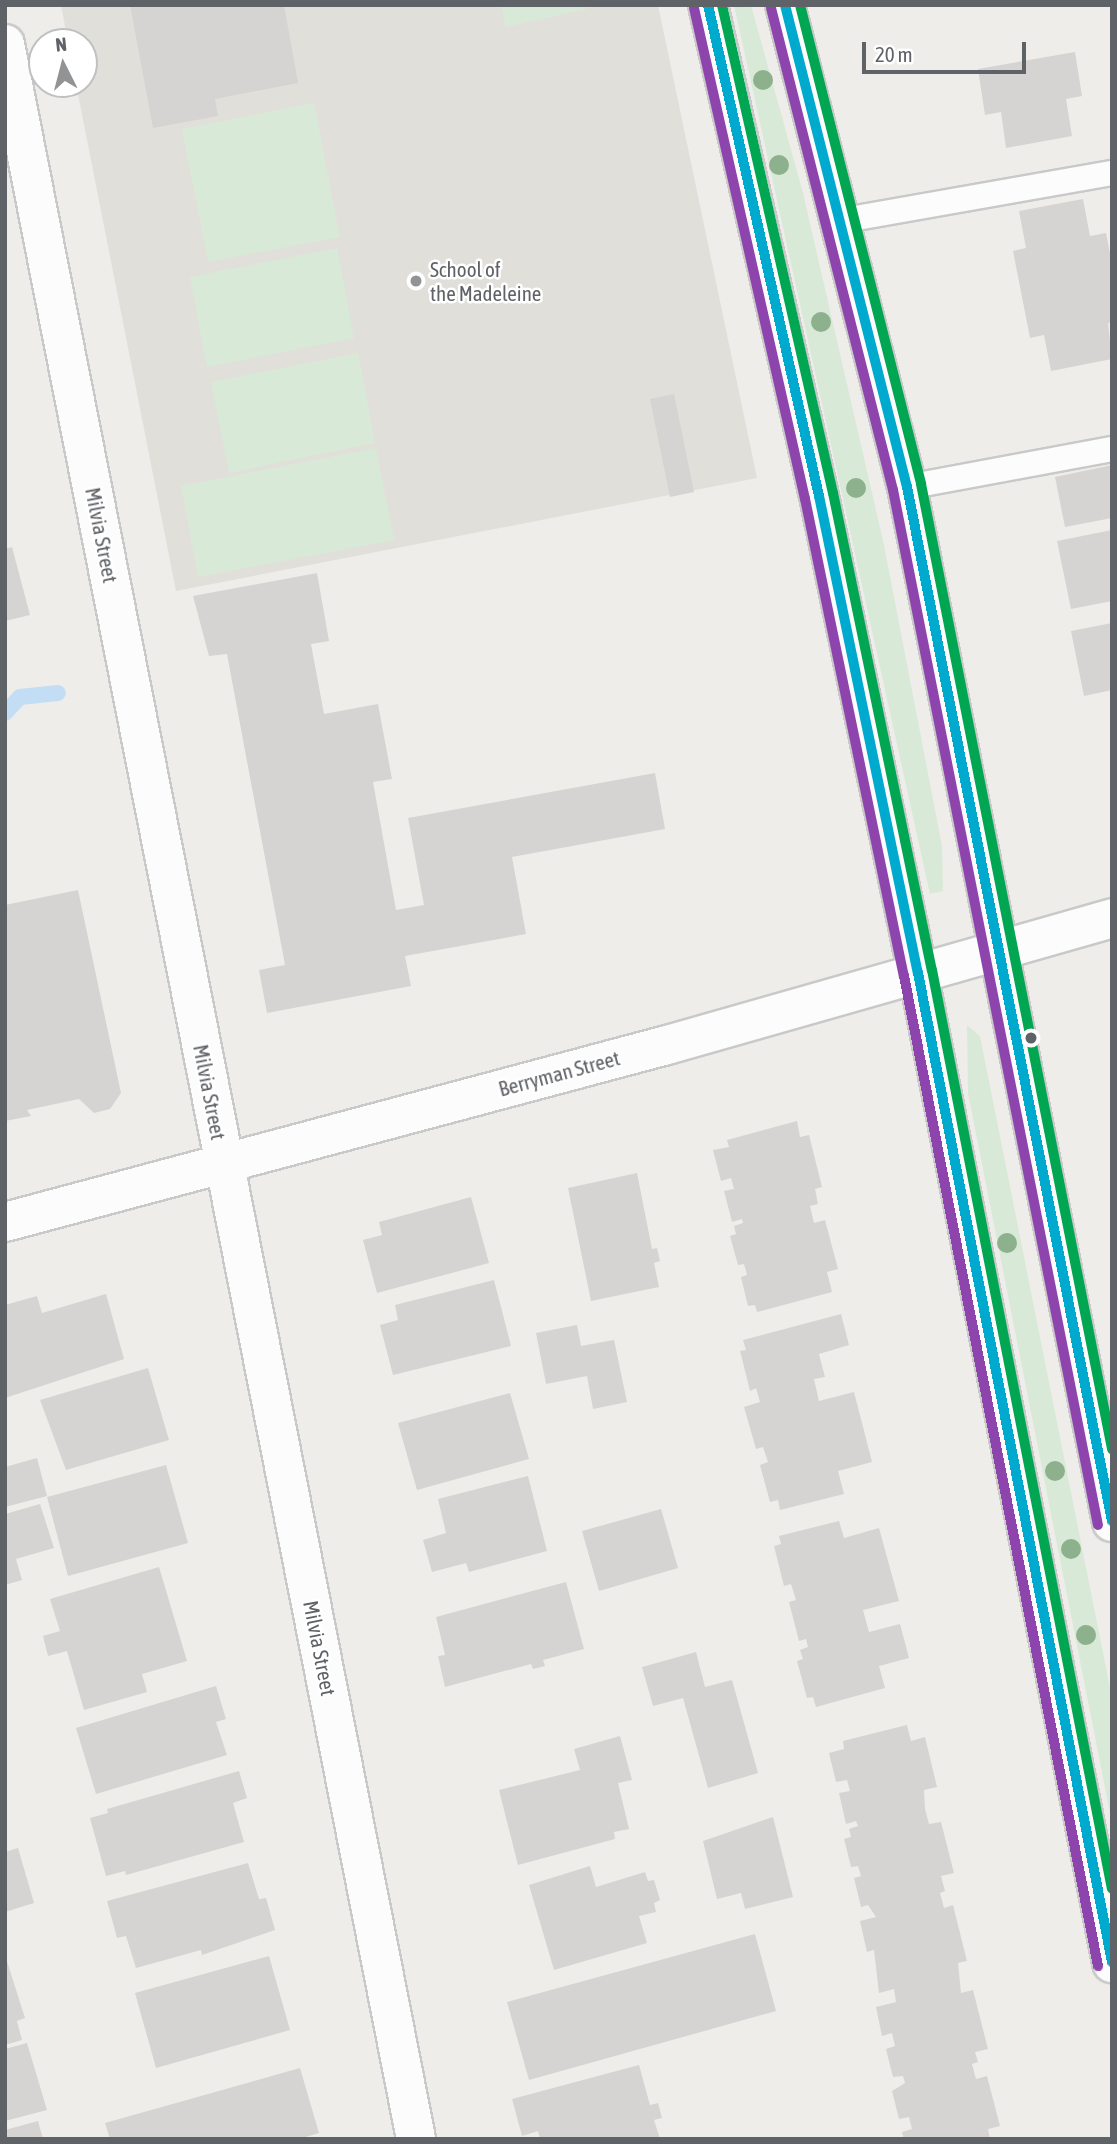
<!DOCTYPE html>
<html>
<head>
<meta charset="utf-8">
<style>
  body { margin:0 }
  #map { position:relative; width:1117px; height:2144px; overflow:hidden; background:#eeedea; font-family:"Asap Condensed",sans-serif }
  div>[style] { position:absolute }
  .education>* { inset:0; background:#e1dfda }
  .green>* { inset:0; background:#d9e9d7 }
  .stream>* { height:16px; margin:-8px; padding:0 8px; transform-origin:8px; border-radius:8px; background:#c3def4 }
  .building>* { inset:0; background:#d5d4d2 }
  .roads { filter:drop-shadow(2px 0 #c9c9c9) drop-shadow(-2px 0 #c9c9c9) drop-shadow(0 2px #c9c9c9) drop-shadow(0 -2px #c9c9c9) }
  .lane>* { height:24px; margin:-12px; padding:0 12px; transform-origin:12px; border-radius:12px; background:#fcfcfc }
  .street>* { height:38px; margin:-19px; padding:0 19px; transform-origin:19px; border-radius:19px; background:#fcfcfc }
  .secondary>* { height:38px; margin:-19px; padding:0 19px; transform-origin:19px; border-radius:19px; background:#fcfcfc }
  .bus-1>* { height:10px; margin:-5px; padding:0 5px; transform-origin:5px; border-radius:5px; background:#00a9ce }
  .bus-2>* { height:10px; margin:-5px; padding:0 5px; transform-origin:5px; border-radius:5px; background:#8e44ad }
  .bus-3>* { height:10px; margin:-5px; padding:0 5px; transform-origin:5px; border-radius:5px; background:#00a651 }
  .trees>* { width:20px; height:20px; margin:-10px; border-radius:50%; background:#8db18c }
  .dots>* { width:19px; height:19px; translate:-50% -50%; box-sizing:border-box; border:4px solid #fff; border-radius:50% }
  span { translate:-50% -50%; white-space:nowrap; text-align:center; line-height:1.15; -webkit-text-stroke:5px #fff; paint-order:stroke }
  .poi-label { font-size:21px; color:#5f6266 }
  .left { translate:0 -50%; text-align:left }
  .street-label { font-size:21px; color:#5f6266 }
  .frame { position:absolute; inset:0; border:7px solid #5f6266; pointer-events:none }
  .north { position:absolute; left:28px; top:28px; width:70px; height:70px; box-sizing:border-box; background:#fff; border:2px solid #bfc0c2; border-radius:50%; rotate:354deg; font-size:19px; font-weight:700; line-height:28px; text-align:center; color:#5f6266 }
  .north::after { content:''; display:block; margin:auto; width:24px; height:32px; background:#919394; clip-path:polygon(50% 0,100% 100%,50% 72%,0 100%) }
  .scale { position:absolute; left:862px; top:42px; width:164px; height:32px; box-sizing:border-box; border:4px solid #5f6266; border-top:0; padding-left:9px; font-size:21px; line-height:24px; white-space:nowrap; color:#5f6266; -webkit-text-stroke:5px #fff; paint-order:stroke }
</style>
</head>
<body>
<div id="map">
  <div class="education">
    <div style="clip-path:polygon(61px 5px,658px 5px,757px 478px,176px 591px,76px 84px,84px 84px,84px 42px,68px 42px)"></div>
  </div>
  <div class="green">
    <div style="clip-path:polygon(501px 5px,586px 5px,587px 9px,506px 27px)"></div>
    <div style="clip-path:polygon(734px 5px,751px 5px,803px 193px,884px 545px,942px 846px,943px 891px,930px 894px)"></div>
    <div style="clip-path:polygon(314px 103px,340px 237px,208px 262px,182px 129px)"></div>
    <div style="clip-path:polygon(337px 248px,354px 338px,207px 367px,190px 277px)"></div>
    <div style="clip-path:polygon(358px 353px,375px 443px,229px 473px,211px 382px)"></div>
    <div style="clip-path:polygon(376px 448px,394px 540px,198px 577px,181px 486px)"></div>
    <div style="clip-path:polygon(967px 1025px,980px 1036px,1112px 1698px,1112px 1823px,968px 1093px)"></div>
  </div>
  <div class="stream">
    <div style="left:5px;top:713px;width:22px;rotate:-47deg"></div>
    <div style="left:20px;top:697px;width:38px;rotate:-6deg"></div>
  </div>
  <div class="building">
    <div style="clip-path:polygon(130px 5px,284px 5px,298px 83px,215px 99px,218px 116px,153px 128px)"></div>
    <div style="clip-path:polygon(1075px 52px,1082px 96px,1066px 99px,1072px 136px,1006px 148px,1001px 112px,985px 115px,978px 69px)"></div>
    <div style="clip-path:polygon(1083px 199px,1090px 236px,1106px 233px,1112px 263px,1112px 322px,1108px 323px,1112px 359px,1051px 371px,1044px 335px,1030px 338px,1013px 251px,1026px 248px,1019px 211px)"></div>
    <div style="clip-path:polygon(674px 394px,694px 492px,670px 497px,650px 399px)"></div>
    <div style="clip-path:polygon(1112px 465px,1112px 518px,1065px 527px,1055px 477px)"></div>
    <div style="clip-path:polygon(1112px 530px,1112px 601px,1071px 609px,1057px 541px)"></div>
    <div style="clip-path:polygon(12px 547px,30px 615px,5px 621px,5px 549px)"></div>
    <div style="clip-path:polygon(317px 573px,329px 641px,311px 644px,324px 714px,378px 704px,392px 779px,373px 782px,396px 910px,424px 905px,408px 818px,655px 773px,665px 829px,512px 857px,526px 934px,405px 956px,411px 986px,267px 1013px,259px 970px,285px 965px,227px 654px,209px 656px,193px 596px)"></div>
    <div style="clip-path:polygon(1112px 623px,1112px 690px,1084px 696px,1071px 631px)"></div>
    <div style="clip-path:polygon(78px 890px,121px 1093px,110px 1109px,94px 1113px,79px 1099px,27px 1110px,31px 1116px,5px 1121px,5px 905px)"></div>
    <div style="clip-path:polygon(797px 1121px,800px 1137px,809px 1135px,822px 1187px,815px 1189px,818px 1204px,810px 1206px,814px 1223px,825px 1220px,838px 1269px,827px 1272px,832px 1292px,757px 1312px,755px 1305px,748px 1306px,741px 1277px,747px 1275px,744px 1264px,738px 1265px,730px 1236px,736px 1234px,734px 1226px,743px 1223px,742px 1219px,732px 1222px,724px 1191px,734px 1189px,731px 1178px,721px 1181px,713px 1150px,729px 1147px,727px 1140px)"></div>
    <div style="clip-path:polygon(637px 1173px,652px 1249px,657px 1248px,660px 1261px,654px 1263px,659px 1287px,591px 1301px,568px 1188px)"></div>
    <div style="clip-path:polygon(471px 1197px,489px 1263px,377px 1293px,363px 1240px,382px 1235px,379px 1222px)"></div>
    <div style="clip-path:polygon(494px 1280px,511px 1346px,393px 1375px,380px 1325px,398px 1320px,395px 1305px)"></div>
    <div style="clip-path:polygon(106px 1294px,124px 1359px,5px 1398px,5px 1305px,37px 1296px,42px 1313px)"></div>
    <div style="clip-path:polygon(841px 1314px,849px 1345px,819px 1354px,825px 1377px,814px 1379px,819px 1401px,854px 1392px,872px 1462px,838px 1471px,844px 1494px,780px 1510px,778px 1500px,770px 1502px,760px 1465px,768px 1462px,763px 1447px,756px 1449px,744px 1407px,760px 1402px,756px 1388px,750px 1391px,740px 1351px,746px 1350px,743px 1340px)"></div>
    <div style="clip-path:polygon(577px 1325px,581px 1346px,614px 1340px,627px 1402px,593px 1409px,587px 1376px,546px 1384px,536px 1333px)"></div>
    <div style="clip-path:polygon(148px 1368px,169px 1440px,66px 1470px,40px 1400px)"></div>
    <div style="clip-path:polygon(510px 1393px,529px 1459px,417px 1490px,398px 1423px)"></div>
    <div style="clip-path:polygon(37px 1458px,47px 1496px,5px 1507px,5px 1467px)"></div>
    <div style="clip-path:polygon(166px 1465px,188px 1543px,68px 1576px,47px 1497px)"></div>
    <div style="clip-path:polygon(528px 1476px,547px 1551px,469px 1572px,466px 1563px,432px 1572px,423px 1540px,446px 1533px,438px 1499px)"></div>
    <div style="clip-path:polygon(40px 1504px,54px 1548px,16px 1559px,22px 1580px,5px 1585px,5px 1514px)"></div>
    <div style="clip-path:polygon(661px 1509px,678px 1568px,599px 1591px,582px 1531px)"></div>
    <div style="clip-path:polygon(839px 1521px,844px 1538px,879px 1528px,899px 1601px,863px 1610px,869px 1632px,900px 1624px,909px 1658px,879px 1666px,885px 1688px,816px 1707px,813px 1697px,807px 1698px,797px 1661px,803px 1659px,800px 1650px,808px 1647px,806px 1639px,799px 1641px,789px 1602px,796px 1600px,791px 1584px,784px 1586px,774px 1546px,781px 1544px,779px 1536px)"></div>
    <div style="clip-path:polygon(159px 1567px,187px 1661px,142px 1674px,147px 1692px,84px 1710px,67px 1651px,48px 1656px,43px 1636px,60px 1631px,50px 1599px)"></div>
    <div style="clip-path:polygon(566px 1582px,584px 1649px,543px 1660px,545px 1666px,533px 1669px,531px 1664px,445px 1687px,438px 1656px,445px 1655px,436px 1617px)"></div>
    <div style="clip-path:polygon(696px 1652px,705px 1687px,732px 1680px,758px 1773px,708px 1788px,683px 1698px,653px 1706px,642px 1667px)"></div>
    <div style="clip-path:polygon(216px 1686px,226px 1719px,216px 1722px,227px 1755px,96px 1794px,76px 1728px)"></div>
    <div style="clip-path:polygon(907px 1725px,911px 1741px,925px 1737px,937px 1787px,924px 1790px,925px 1809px,929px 1824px,941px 1822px,954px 1873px,941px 1876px,945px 1891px,940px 1893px,944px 1908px,953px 1905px,967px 1961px,958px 1963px,961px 1993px,973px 1990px,988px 2049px,975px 2052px,978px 2062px,972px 2064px,976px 2079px,987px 2076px,1000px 2126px,988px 2129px,990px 2139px,904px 2139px,902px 2132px,912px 2129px,909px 2117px,899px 2119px,892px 2091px,905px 2083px,903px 2076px,893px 2077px,886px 2049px,895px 2046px,892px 2033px,882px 2036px,876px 2007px,896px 2002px,894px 1989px,879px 1993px,874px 1950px,867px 1952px,860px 1921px,876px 1917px,868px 1905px,861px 1907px,854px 1878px,861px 1876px,858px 1866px,851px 1867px,844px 1839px,851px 1837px,849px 1829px,858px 1826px,856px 1821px,846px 1824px,839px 1793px,850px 1791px,847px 1780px,836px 1782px,829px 1753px,844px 1749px,843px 1741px)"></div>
    <div style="clip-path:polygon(620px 1736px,632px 1780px,618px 1783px,629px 1829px,614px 1832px,615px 1839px,518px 1865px,499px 1790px,580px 1770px,574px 1749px)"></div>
    <div style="clip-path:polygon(239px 1771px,247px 1798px,233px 1803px,244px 1842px,126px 1875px,125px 1871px,106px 1876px,90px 1818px,108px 1813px,107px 1809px)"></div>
    <div style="clip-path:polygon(773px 1817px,793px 1897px,745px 1909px,741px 1893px,717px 1899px,703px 1841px)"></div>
    <div style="clip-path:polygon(18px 1848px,34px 1903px,5px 1912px,5px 1852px)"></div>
    <div style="clip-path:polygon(248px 1863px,259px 1899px,266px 1898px,275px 1930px,202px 1955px,201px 1950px,136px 1968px,126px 1936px,117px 1938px,107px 1901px)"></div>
    <div style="clip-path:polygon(590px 1866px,596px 1887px,645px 1872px,648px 1881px,654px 1880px,660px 1900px,654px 1903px,656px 1912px,639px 1916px,647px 1943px,554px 1970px,529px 1885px)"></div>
    <div style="clip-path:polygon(755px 1934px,776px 2011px,529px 2080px,507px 2002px)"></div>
    <div style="clip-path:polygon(5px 1955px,25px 2018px,17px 2021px,22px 2040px,5px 2045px)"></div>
    <div style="clip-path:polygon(269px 1956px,290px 2030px,156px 2068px,135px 1993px)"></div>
    <div style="clip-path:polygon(27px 2043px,47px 2110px,5px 2121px,5px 2049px)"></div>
    <div style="clip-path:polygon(639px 2065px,650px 2105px,658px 2103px,662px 2118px,654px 2120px,660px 2139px,540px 2139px,538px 2131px,522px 2136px,512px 2099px)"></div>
    <div style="clip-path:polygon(300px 2068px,319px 2133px,299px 2139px,110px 2139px,105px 2123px)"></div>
    <div style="clip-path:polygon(38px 2121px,43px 2139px,5px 2139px,5px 2130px)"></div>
  </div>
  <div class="roads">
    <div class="lane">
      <div style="left:839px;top:221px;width:277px;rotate:-10deg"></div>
      <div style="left:907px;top:487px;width:208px;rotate:-10.5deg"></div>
    </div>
    <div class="street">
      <div style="left:5px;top:44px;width:2135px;rotate:78.9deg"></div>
      <div style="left:5px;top:1222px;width:685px;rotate:-14.97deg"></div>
      <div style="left:667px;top:1045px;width:463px;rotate:-15.9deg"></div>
    </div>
    <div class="secondary">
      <div style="left:708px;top:5px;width:503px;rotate:77.26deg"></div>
      <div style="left:819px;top:496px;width:487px;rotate:78.3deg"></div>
      <div style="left:918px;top:973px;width:1009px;rotate:78.91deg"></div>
      <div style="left:785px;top:5px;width:497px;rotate:75.8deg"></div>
      <div style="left:907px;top:487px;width:1055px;rotate:78.8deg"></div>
    </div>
  </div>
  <div class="bus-1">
    <div style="left:708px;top:5px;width:503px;rotate:77.26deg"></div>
    <div style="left:819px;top:496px;width:487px;rotate:78.3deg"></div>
    <div style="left:918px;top:973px;width:1008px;rotate:78.9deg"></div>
    <div style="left:785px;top:5px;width:497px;rotate:75.8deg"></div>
    <div style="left:907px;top:487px;width:1054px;rotate:78.79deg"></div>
  </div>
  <div class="bus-2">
    <div style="left:694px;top:8px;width:503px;rotate:77.26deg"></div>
    <div style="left:805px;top:499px;width:487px;rotate:78.3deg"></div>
    <div style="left:904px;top:976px;width:1009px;rotate:78.91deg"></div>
    <div style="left:771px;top:8px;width:497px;rotate:75.8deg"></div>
    <div style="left:893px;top:490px;width:1055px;rotate:78.8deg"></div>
  </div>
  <div class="bus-3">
    <div style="left:722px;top:5px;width:500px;rotate:77.19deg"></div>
    <div style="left:833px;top:493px;width:487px;rotate:78.3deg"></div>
    <div style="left:932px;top:970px;width:936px;rotate:78.92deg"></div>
    <div style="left:800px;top:5px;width:494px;rotate:75.8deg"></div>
    <div style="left:921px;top:484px;width:984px;rotate:78.8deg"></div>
  </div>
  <div class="trees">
    <div style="left:763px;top:80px"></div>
    <div style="left:779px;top:165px"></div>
    <div style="left:821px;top:322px"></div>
    <div style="left:856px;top:488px"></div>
    <div style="left:1007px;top:1243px"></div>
    <div style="left:1055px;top:1471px"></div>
    <div style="left:1071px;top:1549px"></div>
    <div style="left:1086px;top:1635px"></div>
  </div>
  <div class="dots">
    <div style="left:416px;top:281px;background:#919394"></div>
    <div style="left:1031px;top:1038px;background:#5f6266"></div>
  </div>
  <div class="poi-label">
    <span class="left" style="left:430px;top:281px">School of<br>the Madeleine</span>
  </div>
  <div class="street-label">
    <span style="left:102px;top:535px;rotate:79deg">Milvia Street</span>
    <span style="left:559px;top:1073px;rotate:-15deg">Berryman Street</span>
    <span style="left:210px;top:1092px;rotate:79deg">Milvia Street</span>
    <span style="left:320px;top:1648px;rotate:79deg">Milvia Street</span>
  </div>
  <div class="frame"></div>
  <div class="north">N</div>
  <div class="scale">20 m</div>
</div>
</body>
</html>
